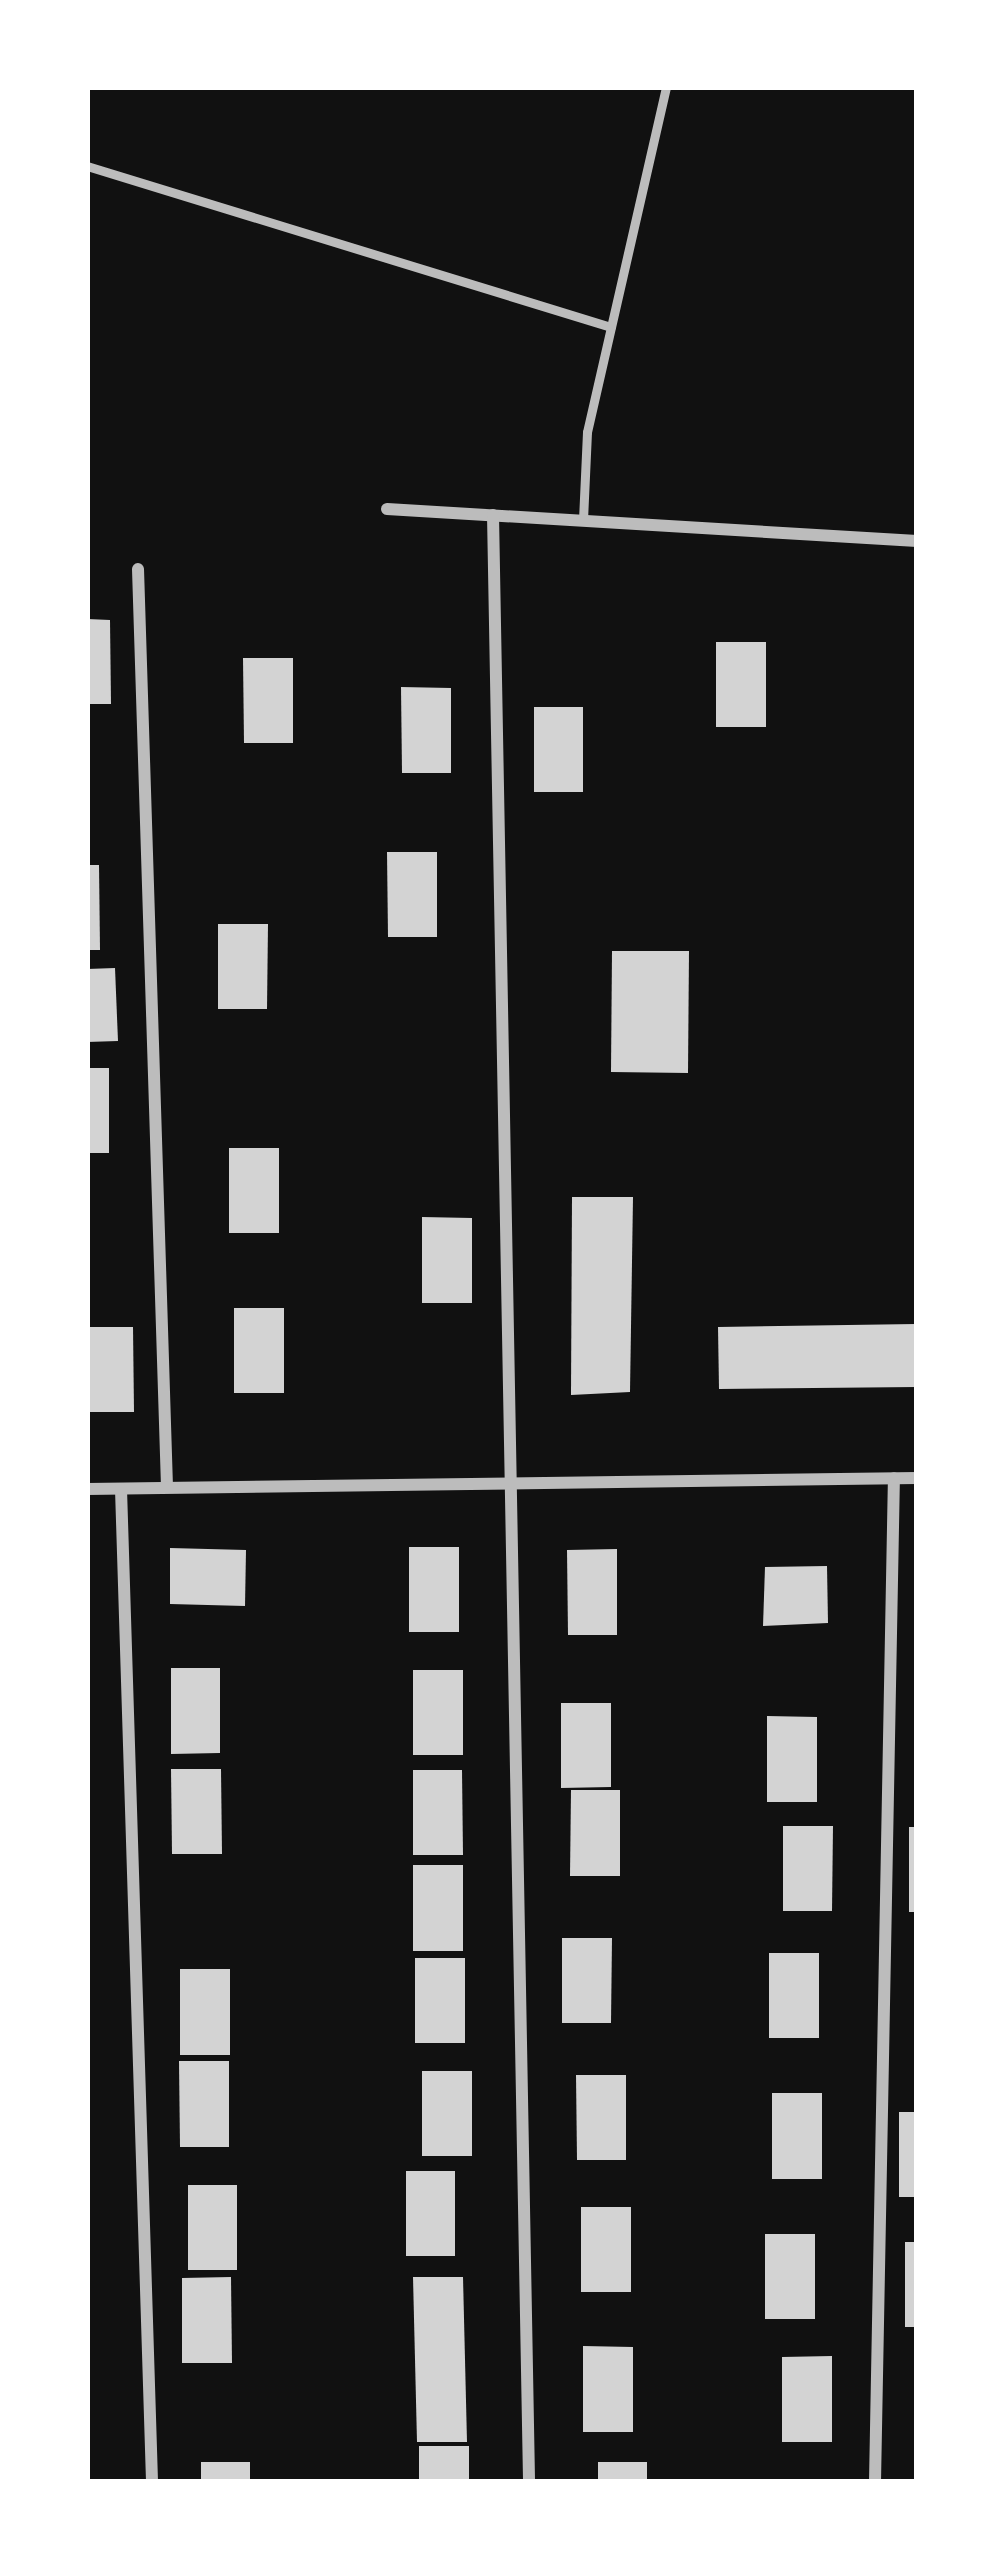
<!DOCTYPE html>
<html>
<head>
<meta charset="utf-8">
<style>
  body { margin:0 }
  #map { position:relative; width:1004px; height:2569px; overflow:hidden; background:#111; font-family:"DM Sans",sans-serif }
  div>[style] { position:absolute }
  .building>* { inset:0; background:#d3d3d3 }
  .service>* { height:9px; margin:-4.5px; padding:0 4.5px; transform-origin:4.5px; border-radius:4.5px; background:#bcbcbc }
  .minor>* { height:12px; margin:-6px; padding:0 6px; transform-origin:6px; border-radius:6px; background:#bcbcbc }
  span { translate:-50% -50%; white-space:nowrap; text-align:center; line-height:1.15; -webkit-text-stroke:9px #fff; paint-order:stroke }
  .frame { position:absolute; inset:0; border:90px solid #fff; pointer-events:none }
</style>
</head>
<body>
<div id="map">
  <div class="building">
    <div style="clip-path:polygon(87px 619px,110px 620px,111px 704px,87px 704px)"></div>
    <div style="clip-path:polygon(716px 642px,766px 642px,766px 727px,716px 727px)"></div>
    <div style="clip-path:polygon(243px 658px,293px 658px,293px 743px,244px 743px)"></div>
    <div style="clip-path:polygon(401px 687px,451px 688px,451px 773px,402px 773px)"></div>
    <div style="clip-path:polygon(534px 707px,583px 707px,583px 792px,534px 792px)"></div>
    <div style="clip-path:polygon(387px 852px,437px 852px,437px 937px,388px 937px)"></div>
    <div style="clip-path:polygon(87px 865px,99px 865px,100px 950px,87px 950px)"></div>
    <div style="clip-path:polygon(218px 924px,268px 924px,267px 1009px,218px 1009px)"></div>
    <div style="clip-path:polygon(612px 951px,689px 951px,688px 1073px,611px 1072px)"></div>
    <div style="clip-path:polygon(115px 968px,118px 1041px,87px 1042px,87px 969px)"></div>
    <div style="clip-path:polygon(87px 1068px,109px 1068px,109px 1153px,87px 1153px)"></div>
    <div style="clip-path:polygon(229px 1148px,279px 1148px,279px 1233px,229px 1233px)"></div>
    <div style="clip-path:polygon(572px 1197px,633px 1197px,630px 1392px,571px 1395px)"></div>
    <div style="clip-path:polygon(422px 1217px,472px 1218px,472px 1303px,422px 1303px)"></div>
    <div style="clip-path:polygon(234px 1308px,284px 1308px,284px 1393px,234px 1393px)"></div>
    <div style="clip-path:polygon(916px 1324px,917px 1387px,719px 1389px,718px 1327px)"></div>
    <div style="clip-path:polygon(87px 1327px,133px 1327px,134px 1412px,87px 1412px)"></div>
    <div style="clip-path:polygon(409px 1547px,459px 1547px,459px 1632px,409px 1632px)"></div>
    <div style="clip-path:polygon(170px 1548px,246px 1550px,245px 1606px,170px 1604px)"></div>
    <div style="clip-path:polygon(617px 1549px,617px 1635px,568px 1635px,567px 1550px)"></div>
    <div style="clip-path:polygon(827px 1566px,828px 1623px,763px 1626px,765px 1567px)"></div>
    <div style="clip-path:polygon(171px 1668px,220px 1668px,220px 1753px,171px 1754px)"></div>
    <div style="clip-path:polygon(413px 1670px,463px 1670px,463px 1755px,413px 1755px)"></div>
    <div style="clip-path:polygon(561px 1703px,611px 1703px,611px 1787px,561px 1788px)"></div>
    <div style="clip-path:polygon(767px 1716px,817px 1717px,817px 1802px,767px 1802px)"></div>
    <div style="clip-path:polygon(171px 1769px,221px 1769px,222px 1854px,172px 1854px)"></div>
    <div style="clip-path:polygon(413px 1770px,462px 1770px,463px 1855px,413px 1855px)"></div>
    <div style="clip-path:polygon(571px 1790px,620px 1790px,620px 1876px,570px 1876px)"></div>
    <div style="clip-path:polygon(783px 1826px,833px 1826px,832px 1911px,783px 1911px)"></div>
    <div style="clip-path:polygon(909px 1827px,917px 1827px,917px 1912px,909px 1912px)"></div>
    <div style="clip-path:polygon(413px 1865px,463px 1865px,463px 1951px,413px 1951px)"></div>
    <div style="clip-path:polygon(562px 1938px,612px 1938px,611px 2023px,562px 2023px)"></div>
    <div style="clip-path:polygon(769px 1953px,819px 1953px,819px 2038px,769px 2038px)"></div>
    <div style="clip-path:polygon(415px 1958px,465px 1958px,465px 2043px,415px 2043px)"></div>
    <div style="clip-path:polygon(180px 1969px,230px 1969px,230px 2055px,180px 2055px)"></div>
    <div style="clip-path:polygon(179px 2061px,229px 2061px,229px 2147px,180px 2147px)"></div>
    <div style="clip-path:polygon(422px 2071px,472px 2071px,472px 2156px,422px 2156px)"></div>
    <div style="clip-path:polygon(576px 2075px,626px 2075px,626px 2160px,577px 2160px)"></div>
    <div style="clip-path:polygon(772px 2093px,822px 2093px,822px 2179px,772px 2179px)"></div>
    <div style="clip-path:polygon(899px 2112px,917px 2112px,917px 2197px,899px 2197px)"></div>
    <div style="clip-path:polygon(406px 2171px,455px 2171px,455px 2256px,406px 2256px)"></div>
    <div style="clip-path:polygon(188px 2185px,237px 2185px,237px 2270px,188px 2270px)"></div>
    <div style="clip-path:polygon(581px 2207px,631px 2207px,631px 2292px,581px 2292px)"></div>
    <div style="clip-path:polygon(765px 2234px,815px 2234px,815px 2319px,765px 2319px)"></div>
    <div style="clip-path:polygon(905px 2242px,917px 2242px,917px 2327px,905px 2327px)"></div>
    <div style="clip-path:polygon(231px 2277px,232px 2363px,182px 2363px,182px 2278px)"></div>
    <div style="clip-path:polygon(413px 2277px,463px 2277px,467px 2442px,417px 2442px)"></div>
    <div style="clip-path:polygon(583px 2346px,633px 2347px,633px 2432px,583px 2432px)"></div>
    <div style="clip-path:polygon(832px 2356px,832px 2442px,782px 2442px,782px 2357px)"></div>
    <div style="clip-path:polygon(419px 2446px,469px 2446px,469px 2482px,419px 2482px)"></div>
    <div style="clip-path:polygon(201px 2462px,250px 2462px,250px 2482px,201px 2482px)"></div>
    <div style="clip-path:polygon(598px 2462px,647px 2462px,647px 2482px,598px 2482px)"></div>
  </div>
  <div class="service">
    <div style="left:87px;top:166px;width:548px;rotate:17.08deg"></div>
    <div style="left:583px;top:520px;width:88px;rotate:-87.4deg"></div>
    <div style="left:587px;top:432px;width:354px;rotate:-77.1deg"></div>
  </div>
  <div class="minor">
    <div style="left:387px;top:509px;width:531px;rotate:3.46deg"></div>
    <div style="left:493px;top:515px;width:1967px;rotate:88.95deg"></div>
    <div style="left:138px;top:569px;width:917px;rotate:88.19deg"></div>
    <div style="left:87px;top:1489px;width:830px;rotate:-0.76deg"></div>
    <div style="left:121px;top:1489px;width:993px;rotate:88.21deg"></div>
    <div style="left:875px;top:2482px;width:1004px;rotate:-88.92deg"></div>
  </div>
  <div class="frame"></div>
</div>
</body>
</html>
